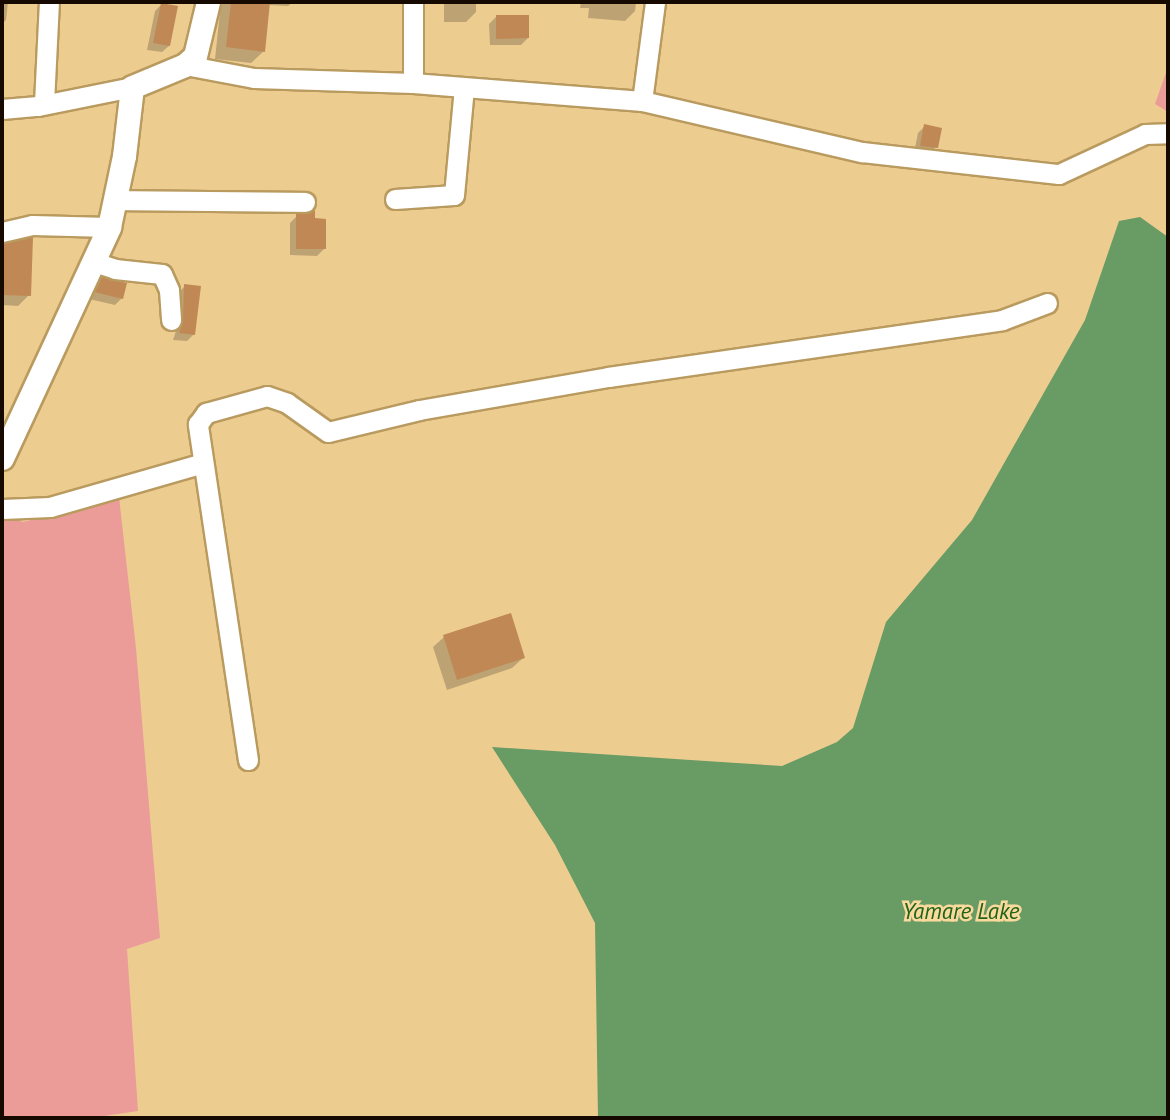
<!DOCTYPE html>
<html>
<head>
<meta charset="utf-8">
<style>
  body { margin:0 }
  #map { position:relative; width:1170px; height:1120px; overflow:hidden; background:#edcc90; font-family:"PT Sans",sans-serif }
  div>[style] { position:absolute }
  .green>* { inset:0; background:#eb9c99 }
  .water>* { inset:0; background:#699b64 }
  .shadow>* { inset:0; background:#0003 }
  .building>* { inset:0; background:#c08855 }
  .roads { filter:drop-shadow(2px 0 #b99a5f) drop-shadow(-2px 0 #b99a5f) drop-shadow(0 2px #b99a5f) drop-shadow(0 -2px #b99a5f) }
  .minor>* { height:19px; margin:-9.5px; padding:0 9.5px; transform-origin:9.5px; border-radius:9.5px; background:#fff }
  .tertiary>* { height:23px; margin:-11.5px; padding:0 11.5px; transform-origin:11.5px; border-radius:11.5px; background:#fff }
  span { translate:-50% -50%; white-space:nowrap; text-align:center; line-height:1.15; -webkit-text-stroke:5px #fad99d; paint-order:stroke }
  .water-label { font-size:23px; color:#20641c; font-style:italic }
  .frame { position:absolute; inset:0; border:4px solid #160a00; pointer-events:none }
</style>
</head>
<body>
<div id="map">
  <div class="green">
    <div style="clip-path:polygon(1168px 67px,1168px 112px,1155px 104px)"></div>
    <div style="clip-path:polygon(119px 497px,136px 648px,160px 938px,127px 949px,138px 1111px,91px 1118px,2px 1118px,2px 515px,23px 522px)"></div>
  </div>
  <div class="water">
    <div style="clip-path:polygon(1140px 217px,1168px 237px,1168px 1118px,598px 1118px,595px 923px,555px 845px,492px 747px,782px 766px,837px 742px,853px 728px,886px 622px,972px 520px,1085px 320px,1119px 221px)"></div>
  </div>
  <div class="shadow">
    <div style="clip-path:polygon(2px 2px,8px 2px,6px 20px,2px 24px)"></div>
    <div style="clip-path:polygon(221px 2px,293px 2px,288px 6px,268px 5px,264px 51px,251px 63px,215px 59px)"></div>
    <div style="clip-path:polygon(444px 2px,476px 2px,476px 12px,466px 22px,444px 22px)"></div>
    <div style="clip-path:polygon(581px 2px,636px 2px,635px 11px,625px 21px,588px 18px,589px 8px,580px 8px)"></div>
    <div style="clip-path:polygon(162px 4px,169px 46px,162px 52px,147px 50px,155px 11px)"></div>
    <div style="clip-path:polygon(496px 17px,528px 38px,521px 45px,490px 45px,489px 24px)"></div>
    <div style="clip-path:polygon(925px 126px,936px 147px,929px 154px,914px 153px,918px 133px)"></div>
    <div style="clip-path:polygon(297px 216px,313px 220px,324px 249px,317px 256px,290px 255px,290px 223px)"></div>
    <div style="clip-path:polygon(3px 246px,29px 295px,18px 306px,2px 305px)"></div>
    <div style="clip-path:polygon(102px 279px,122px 298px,115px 305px,89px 299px)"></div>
    <div style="clip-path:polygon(185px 286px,194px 334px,187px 341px,173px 340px,177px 328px,178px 293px)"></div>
    <div style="clip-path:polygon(444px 637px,523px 658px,512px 668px,447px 690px,433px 647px)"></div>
  </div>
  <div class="building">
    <div style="clip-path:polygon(231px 2px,270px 2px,265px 52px,226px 47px)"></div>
    <div style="clip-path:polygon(161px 3px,178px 6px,170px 46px,153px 43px)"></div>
    <div style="clip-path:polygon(496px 15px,529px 15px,529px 38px,496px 39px)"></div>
    <div style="clip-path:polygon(924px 124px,942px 128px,938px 148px,920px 146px)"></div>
    <div style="clip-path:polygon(315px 210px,315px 218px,326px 219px,326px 249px,296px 249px,296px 214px)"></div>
    <div style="clip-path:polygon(33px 237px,31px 296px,2px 295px,2px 244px)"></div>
    <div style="clip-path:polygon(101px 277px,127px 283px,123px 299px,94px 292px)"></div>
    <div style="clip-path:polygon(184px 284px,201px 286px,195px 335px,179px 333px,183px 320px)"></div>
    <div style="clip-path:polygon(511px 613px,525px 658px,457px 680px,443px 635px)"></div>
  </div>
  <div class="roads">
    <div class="minor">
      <div style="left:185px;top:65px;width:70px;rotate:10.7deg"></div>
      <div style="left:254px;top:78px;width:159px;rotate:1.8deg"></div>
      <div style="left:413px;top:83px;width:230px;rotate:4.5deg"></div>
      <div style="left:642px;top:101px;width:226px;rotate:13.1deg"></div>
      <div style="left:862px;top:152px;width:198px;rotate:6.4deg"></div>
      <div style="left:1059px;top:174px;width:95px;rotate:-24.9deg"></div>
      <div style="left:1145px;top:134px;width:23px;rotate:-2deg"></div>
      <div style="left:413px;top:83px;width:81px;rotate:-90deg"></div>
      <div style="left:642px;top:101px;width:100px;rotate:-82.5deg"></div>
      <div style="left:44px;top:103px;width:101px;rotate:-87.2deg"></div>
      <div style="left:2px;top:109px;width:36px;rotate:-5deg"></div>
      <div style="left:38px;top:106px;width:96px;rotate:-11.4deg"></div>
      <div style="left:395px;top:199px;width:59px;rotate:-3.9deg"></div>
      <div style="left:454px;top:195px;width:107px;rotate:-84.7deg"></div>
      <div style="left:115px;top:200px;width:190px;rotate:0.6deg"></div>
      <div style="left:2px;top:232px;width:31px;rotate:-13deg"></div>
      <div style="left:32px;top:225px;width:77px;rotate:1.5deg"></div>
      <div style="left:94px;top:262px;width:22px;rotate:18deg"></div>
      <div style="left:115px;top:269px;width:47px;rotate:6.1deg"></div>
      <div style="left:162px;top:274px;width:17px;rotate:66deg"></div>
      <div style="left:169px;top:290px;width:30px;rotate:86deg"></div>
      <div style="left:2px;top:509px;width:48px;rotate:-2.4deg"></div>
      <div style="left:50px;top:507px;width:159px;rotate:-16deg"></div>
      <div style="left:248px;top:760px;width:340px;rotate:-98.5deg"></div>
      <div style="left:198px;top:424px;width:14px;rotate:-54deg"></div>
      <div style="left:206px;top:413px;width:63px;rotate:-15.6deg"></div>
      <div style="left:267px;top:396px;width:21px;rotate:19deg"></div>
      <div style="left:287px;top:403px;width:50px;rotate:35.3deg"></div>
      <div style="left:328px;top:432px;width:94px;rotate:-13.6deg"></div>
      <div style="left:419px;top:410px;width:192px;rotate:-9.9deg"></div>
      <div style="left:608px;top:377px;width:398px;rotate:-8.2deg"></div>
      <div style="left:1002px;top:320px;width:48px;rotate:-20.7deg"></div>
    </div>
    <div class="tertiary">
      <div style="left:2px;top:458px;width:255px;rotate:-65.1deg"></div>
      <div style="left:109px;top:227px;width:73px;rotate:-78.1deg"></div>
      <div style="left:124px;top:156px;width:69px;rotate:-83.4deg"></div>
      <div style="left:132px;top:87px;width:57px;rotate:-22.5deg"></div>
      <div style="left:185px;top:65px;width:13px;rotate:-42deg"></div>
      <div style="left:195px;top:56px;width:56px;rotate:-76.5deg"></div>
    </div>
  </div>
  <div class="water-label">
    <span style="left:961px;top:911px">Yamare Lake</span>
  </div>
  <div class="frame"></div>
</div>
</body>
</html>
